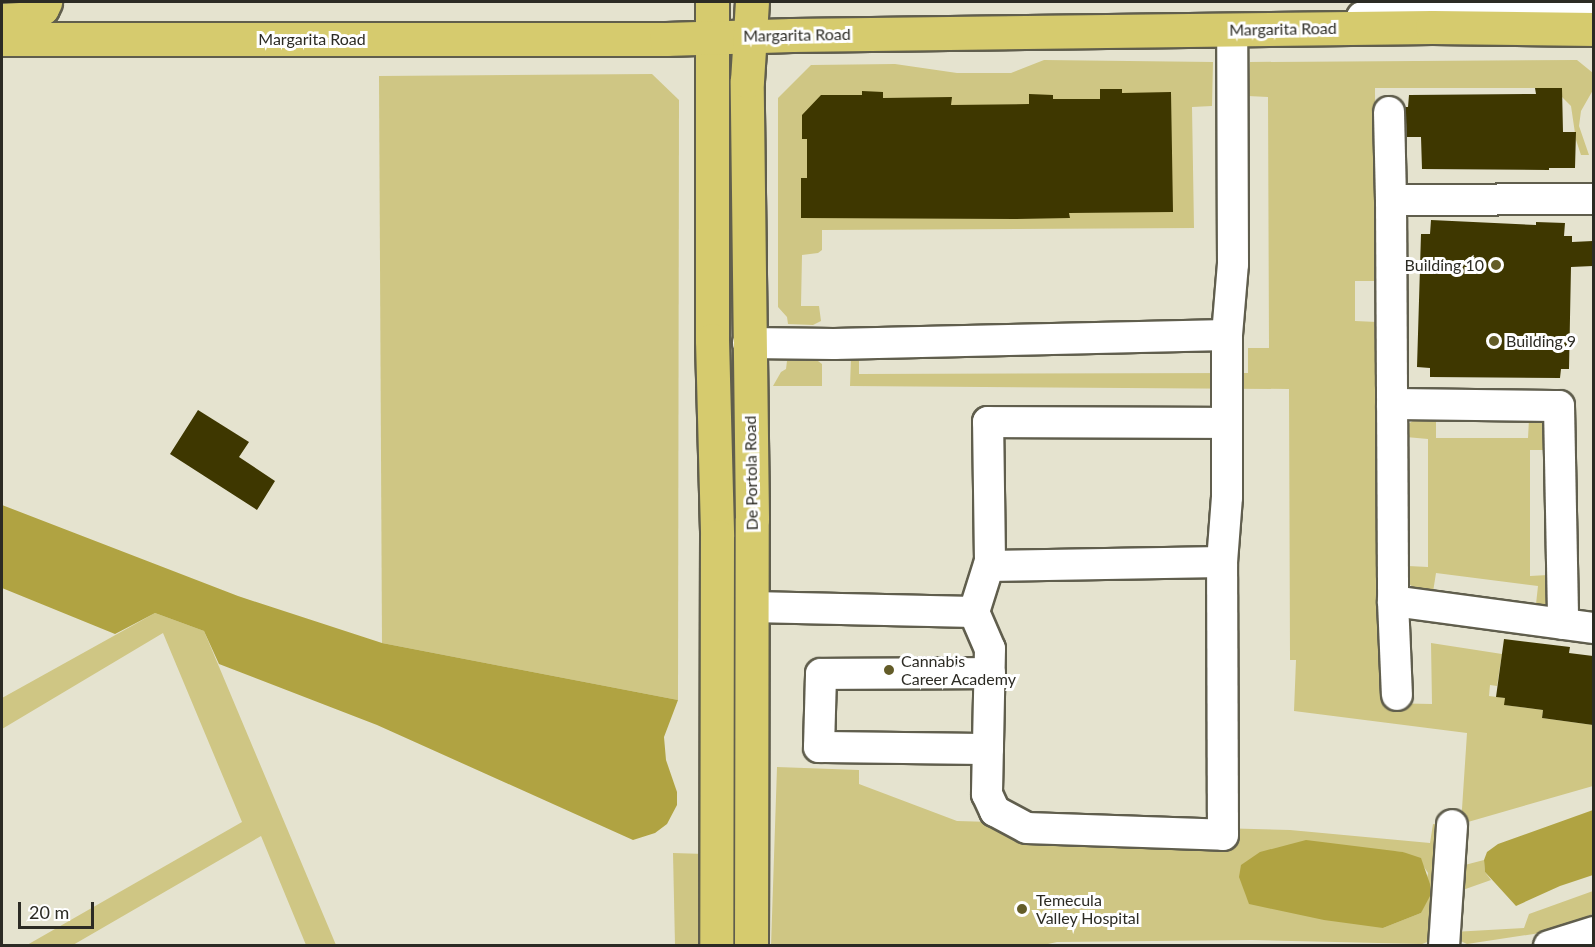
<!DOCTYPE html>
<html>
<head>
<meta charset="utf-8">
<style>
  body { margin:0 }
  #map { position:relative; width:1595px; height:947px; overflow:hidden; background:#e5e3cf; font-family:Lato,sans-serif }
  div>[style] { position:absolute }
  .green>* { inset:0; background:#cfc684 }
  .forest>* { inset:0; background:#b0a342 }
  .building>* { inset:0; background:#3e3700 }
  .roads { filter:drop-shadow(2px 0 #605e4d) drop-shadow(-2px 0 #605e4d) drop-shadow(0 2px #605e4d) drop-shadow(0 -2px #605e4d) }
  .minor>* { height:30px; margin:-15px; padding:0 15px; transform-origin:15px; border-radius:15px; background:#fff }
  .major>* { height:33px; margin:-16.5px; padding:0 16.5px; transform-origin:16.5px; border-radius:16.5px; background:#d6cb6e }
  .dots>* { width:16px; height:16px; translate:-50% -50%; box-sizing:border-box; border:3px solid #fff; border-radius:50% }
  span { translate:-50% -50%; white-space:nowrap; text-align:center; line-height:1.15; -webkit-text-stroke:6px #fff; paint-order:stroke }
  .street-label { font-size:16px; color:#2c2b24 }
  .poi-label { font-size:16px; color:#2c2b24 }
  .right { translate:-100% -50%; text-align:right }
  .left { translate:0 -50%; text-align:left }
  .frame { position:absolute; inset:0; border:3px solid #2c2b24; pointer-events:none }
  .scale { position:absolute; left:18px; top:902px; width:76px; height:27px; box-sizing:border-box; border:3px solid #2c2b24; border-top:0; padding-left:8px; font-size:18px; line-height:21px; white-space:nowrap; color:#2c2b24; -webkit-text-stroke:4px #fff; paint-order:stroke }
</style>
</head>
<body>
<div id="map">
  <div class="green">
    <div style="clip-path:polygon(1044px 60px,1213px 62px,1212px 106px,1192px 107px,1194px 228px,822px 230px,822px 250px,818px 253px,802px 255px,801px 306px,819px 306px,821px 321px,813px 325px,788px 324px,787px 317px,778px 307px,778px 98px,811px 65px,895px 64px,957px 73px,1011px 73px)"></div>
    <div style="clip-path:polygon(1577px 60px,1593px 73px,1593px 90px,1581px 111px,1579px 126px,1589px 155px,1581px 155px,1576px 140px,1571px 106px,1562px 97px,1562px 88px,1375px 88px,1376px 281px,1355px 281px,1355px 321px,1377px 322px,1382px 703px,1432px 704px,1431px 643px,1502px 654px,1497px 686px,1490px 685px,1489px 696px,1505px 698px,1505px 705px,1543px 710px,1542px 718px,1593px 725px,1593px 786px,1461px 824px,1467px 733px,1294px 711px,1296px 660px,1290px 660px,1289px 389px,850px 386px,851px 358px,859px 355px,859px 374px,1248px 373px,1248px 348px,1269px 348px,1268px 97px,1248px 96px,1250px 62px)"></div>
    <div style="clip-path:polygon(652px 74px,679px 100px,678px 700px,382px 643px,379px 76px)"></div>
    <div style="clip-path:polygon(787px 361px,818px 361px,822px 364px,822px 386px,773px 386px,781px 372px,786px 369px)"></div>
    <div style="clip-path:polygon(1416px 419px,1436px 419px,1436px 438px,1528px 438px,1529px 419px,1541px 422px,1547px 427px,1551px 450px,1530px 450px,1530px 576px,1548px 575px,1550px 603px,1539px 609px,1536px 604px,1538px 586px,1436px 573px,1433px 592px,1415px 589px,1407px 582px,1404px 571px,1408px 566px,1428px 567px,1428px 439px,1406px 437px,1408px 424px)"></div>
    <div style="clip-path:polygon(155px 613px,204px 631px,336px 945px,306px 945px,261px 836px,73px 945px,27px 945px,242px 822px,163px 633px,2px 729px,2px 698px)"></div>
    <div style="clip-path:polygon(evenodd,777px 767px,859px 770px,859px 784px,957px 821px,1290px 830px,1430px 843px,1433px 824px,1442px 825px,1457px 867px,1484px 860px,1485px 872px,1491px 880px,1457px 892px,1430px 941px,1422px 944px,1252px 940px,1057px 942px,1039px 946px,771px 946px,777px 767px,1373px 850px,1403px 852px,1422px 864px,1428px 873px,1421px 913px,1383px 928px,1373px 850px)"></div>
    <div style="clip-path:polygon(673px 853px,705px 854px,703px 945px,675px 945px)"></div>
    <div style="clip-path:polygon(1593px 891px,1593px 914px,1540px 933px,1467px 944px,1454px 938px,1453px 932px,1524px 928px,1529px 914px)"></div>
  </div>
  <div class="forest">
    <div style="clip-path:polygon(2px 505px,238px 596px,382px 643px,678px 700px,664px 737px,666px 760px,677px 792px,677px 805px,667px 824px,655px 833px,633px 840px,377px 725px,219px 664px,204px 631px,155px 613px,115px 634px,2px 588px)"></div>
    <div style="clip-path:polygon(1593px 810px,1593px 875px,1560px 886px,1516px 906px,1485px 872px,1484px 860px,1487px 852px,1498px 844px)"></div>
    <div style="clip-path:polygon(1306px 840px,1403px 852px,1421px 858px,1430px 884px,1430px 896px,1421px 913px,1383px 928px,1324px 920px,1249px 904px,1239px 877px,1241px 865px,1260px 852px)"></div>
  </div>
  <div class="building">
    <div style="clip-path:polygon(1535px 88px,1562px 88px,1563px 132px,1576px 132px,1575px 168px,1549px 168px,1549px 170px,1422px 169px,1421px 137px,1407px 137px,1405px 107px,1408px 107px,1409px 95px,1536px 94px)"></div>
    <div style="clip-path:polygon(1100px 89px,1122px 89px,1122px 93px,1171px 92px,1173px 212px,1069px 213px,1070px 218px,1016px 219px,801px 218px,801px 178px,807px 178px,807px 139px,802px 139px,802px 115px,821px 95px,862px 95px,862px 91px,883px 92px,883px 98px,952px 97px,951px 105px,1029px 104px,1029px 94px,1053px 95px,1053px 99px,1100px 99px)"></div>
    <div style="clip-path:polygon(1431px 220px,1536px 225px,1536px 222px,1565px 223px,1564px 236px,1572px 236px,1572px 242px,1593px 241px,1593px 266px,1571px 267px,1569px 369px,1561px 369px,1560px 378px,1430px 377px,1430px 368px,1417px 367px,1421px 234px,1430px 234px)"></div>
    <div style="clip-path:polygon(198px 410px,249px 442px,239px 457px,275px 481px,257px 510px,170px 454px)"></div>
    <div style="clip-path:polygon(1504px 639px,1570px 647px,1569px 653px,1593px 656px,1593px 725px,1542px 718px,1543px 710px,1504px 705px,1505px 698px,1496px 697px)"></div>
  </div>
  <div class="roads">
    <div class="minor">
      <div style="left:1362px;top:17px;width:51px;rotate:-7.8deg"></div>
      <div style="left:1413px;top:10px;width:150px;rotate:-0.8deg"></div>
      <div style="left:1563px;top:8px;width:26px;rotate:-13deg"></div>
      <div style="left:1389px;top:112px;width:88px;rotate:88.7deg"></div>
      <div style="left:1594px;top:199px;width:203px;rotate:179.7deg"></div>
      <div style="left:1391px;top:200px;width:401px;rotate:89.7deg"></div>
      <div style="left:1393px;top:601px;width:203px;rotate:7.7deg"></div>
      <div style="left:748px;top:343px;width:86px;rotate:0.7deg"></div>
      <div style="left:834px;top:344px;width:393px;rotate:-1.3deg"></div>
      <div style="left:1227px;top:335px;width:71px;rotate:-85.2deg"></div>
      <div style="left:1233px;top:264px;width:234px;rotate:-90.2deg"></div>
      <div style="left:1392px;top:404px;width:167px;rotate:0.7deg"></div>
      <div style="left:1559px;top:406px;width:218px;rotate:88.9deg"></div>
      <div style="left:1227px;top:423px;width:88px;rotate:-90deg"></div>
      <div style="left:1393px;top:601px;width:94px;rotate:87.6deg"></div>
      <div style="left:752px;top:607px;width:222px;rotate:1.3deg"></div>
      <div style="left:974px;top:612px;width:40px;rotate:66.6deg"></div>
      <div style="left:990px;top:649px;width:145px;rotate:91.2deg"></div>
      <div style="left:987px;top:794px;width:19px;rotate:65deg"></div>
      <div style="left:995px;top:811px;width:36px;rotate:28deg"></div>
      <div style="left:1027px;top:828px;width:196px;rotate:2deg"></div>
      <div style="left:1223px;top:835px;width:273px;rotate:-90.2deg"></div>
      <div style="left:974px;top:612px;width:53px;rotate:-72.6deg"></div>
      <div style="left:990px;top:561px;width:139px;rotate:-90.8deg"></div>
      <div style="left:988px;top:422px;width:239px;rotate:0.2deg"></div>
      <div style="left:1227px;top:423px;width:74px;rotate:90deg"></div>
      <div style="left:1227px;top:497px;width:65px;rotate:94.4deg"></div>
      <div style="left:1222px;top:562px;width:233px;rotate:179deg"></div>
      <div style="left:988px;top:749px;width:169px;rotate:-179.3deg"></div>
      <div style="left:819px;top:747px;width:73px;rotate:-88.4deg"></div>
      <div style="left:821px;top:674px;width:169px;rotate:-0.3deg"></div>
      <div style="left:1444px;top:946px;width:121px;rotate:-86.2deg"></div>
      <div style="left:1549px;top:946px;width:47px;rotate:-17.3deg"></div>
    </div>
    <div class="major">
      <div style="left:712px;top:2px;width:338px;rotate:90deg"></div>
      <div style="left:712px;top:340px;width:196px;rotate:88.5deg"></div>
      <div style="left:717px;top:536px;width:410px;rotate:90.1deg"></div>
      <div style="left:2px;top:20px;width:22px;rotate:-3deg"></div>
      <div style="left:24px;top:19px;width:21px;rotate:-31deg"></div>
      <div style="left:42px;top:8px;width:7px;rotate:-63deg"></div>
      <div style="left:2px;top:39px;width:664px"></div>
      <div style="left:666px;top:39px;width:126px;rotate:-1.8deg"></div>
      <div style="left:792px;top:35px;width:640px;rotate:-0.72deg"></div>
      <div style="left:1432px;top:27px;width:162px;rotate:0.7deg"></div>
      <div style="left:751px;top:946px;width:427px;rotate:-89.9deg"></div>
      <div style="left:752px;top:519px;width:438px;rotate:-90.7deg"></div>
      <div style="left:747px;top:81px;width:79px;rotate:-86.4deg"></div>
    </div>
  </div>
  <div class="dots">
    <div style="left:1496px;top:265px;background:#635c28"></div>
    <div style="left:1494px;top:341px;background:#635c28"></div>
    <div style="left:889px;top:670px;background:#635c28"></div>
    <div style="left:1022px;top:909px;background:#635c28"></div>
  </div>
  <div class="street-label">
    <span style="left:1283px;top:29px;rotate:-1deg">Margarita Road</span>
    <span style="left:797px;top:35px;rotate:-1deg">Margarita Road</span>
    <span style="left:312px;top:39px">Margarita Road</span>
    <span style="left:751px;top:473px;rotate:-91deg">De Portola Road</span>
  </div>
  <div class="poi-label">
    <span class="right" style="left:1484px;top:265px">Building 10</span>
    <span class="left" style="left:1506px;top:341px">Building 9</span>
    <span class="left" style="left:901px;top:670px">Cannabis<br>Career Academy</span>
    <span class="left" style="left:1036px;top:909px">Temecula<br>Valley Hospital</span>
  </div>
  <div class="frame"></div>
  <div class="scale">20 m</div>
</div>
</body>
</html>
